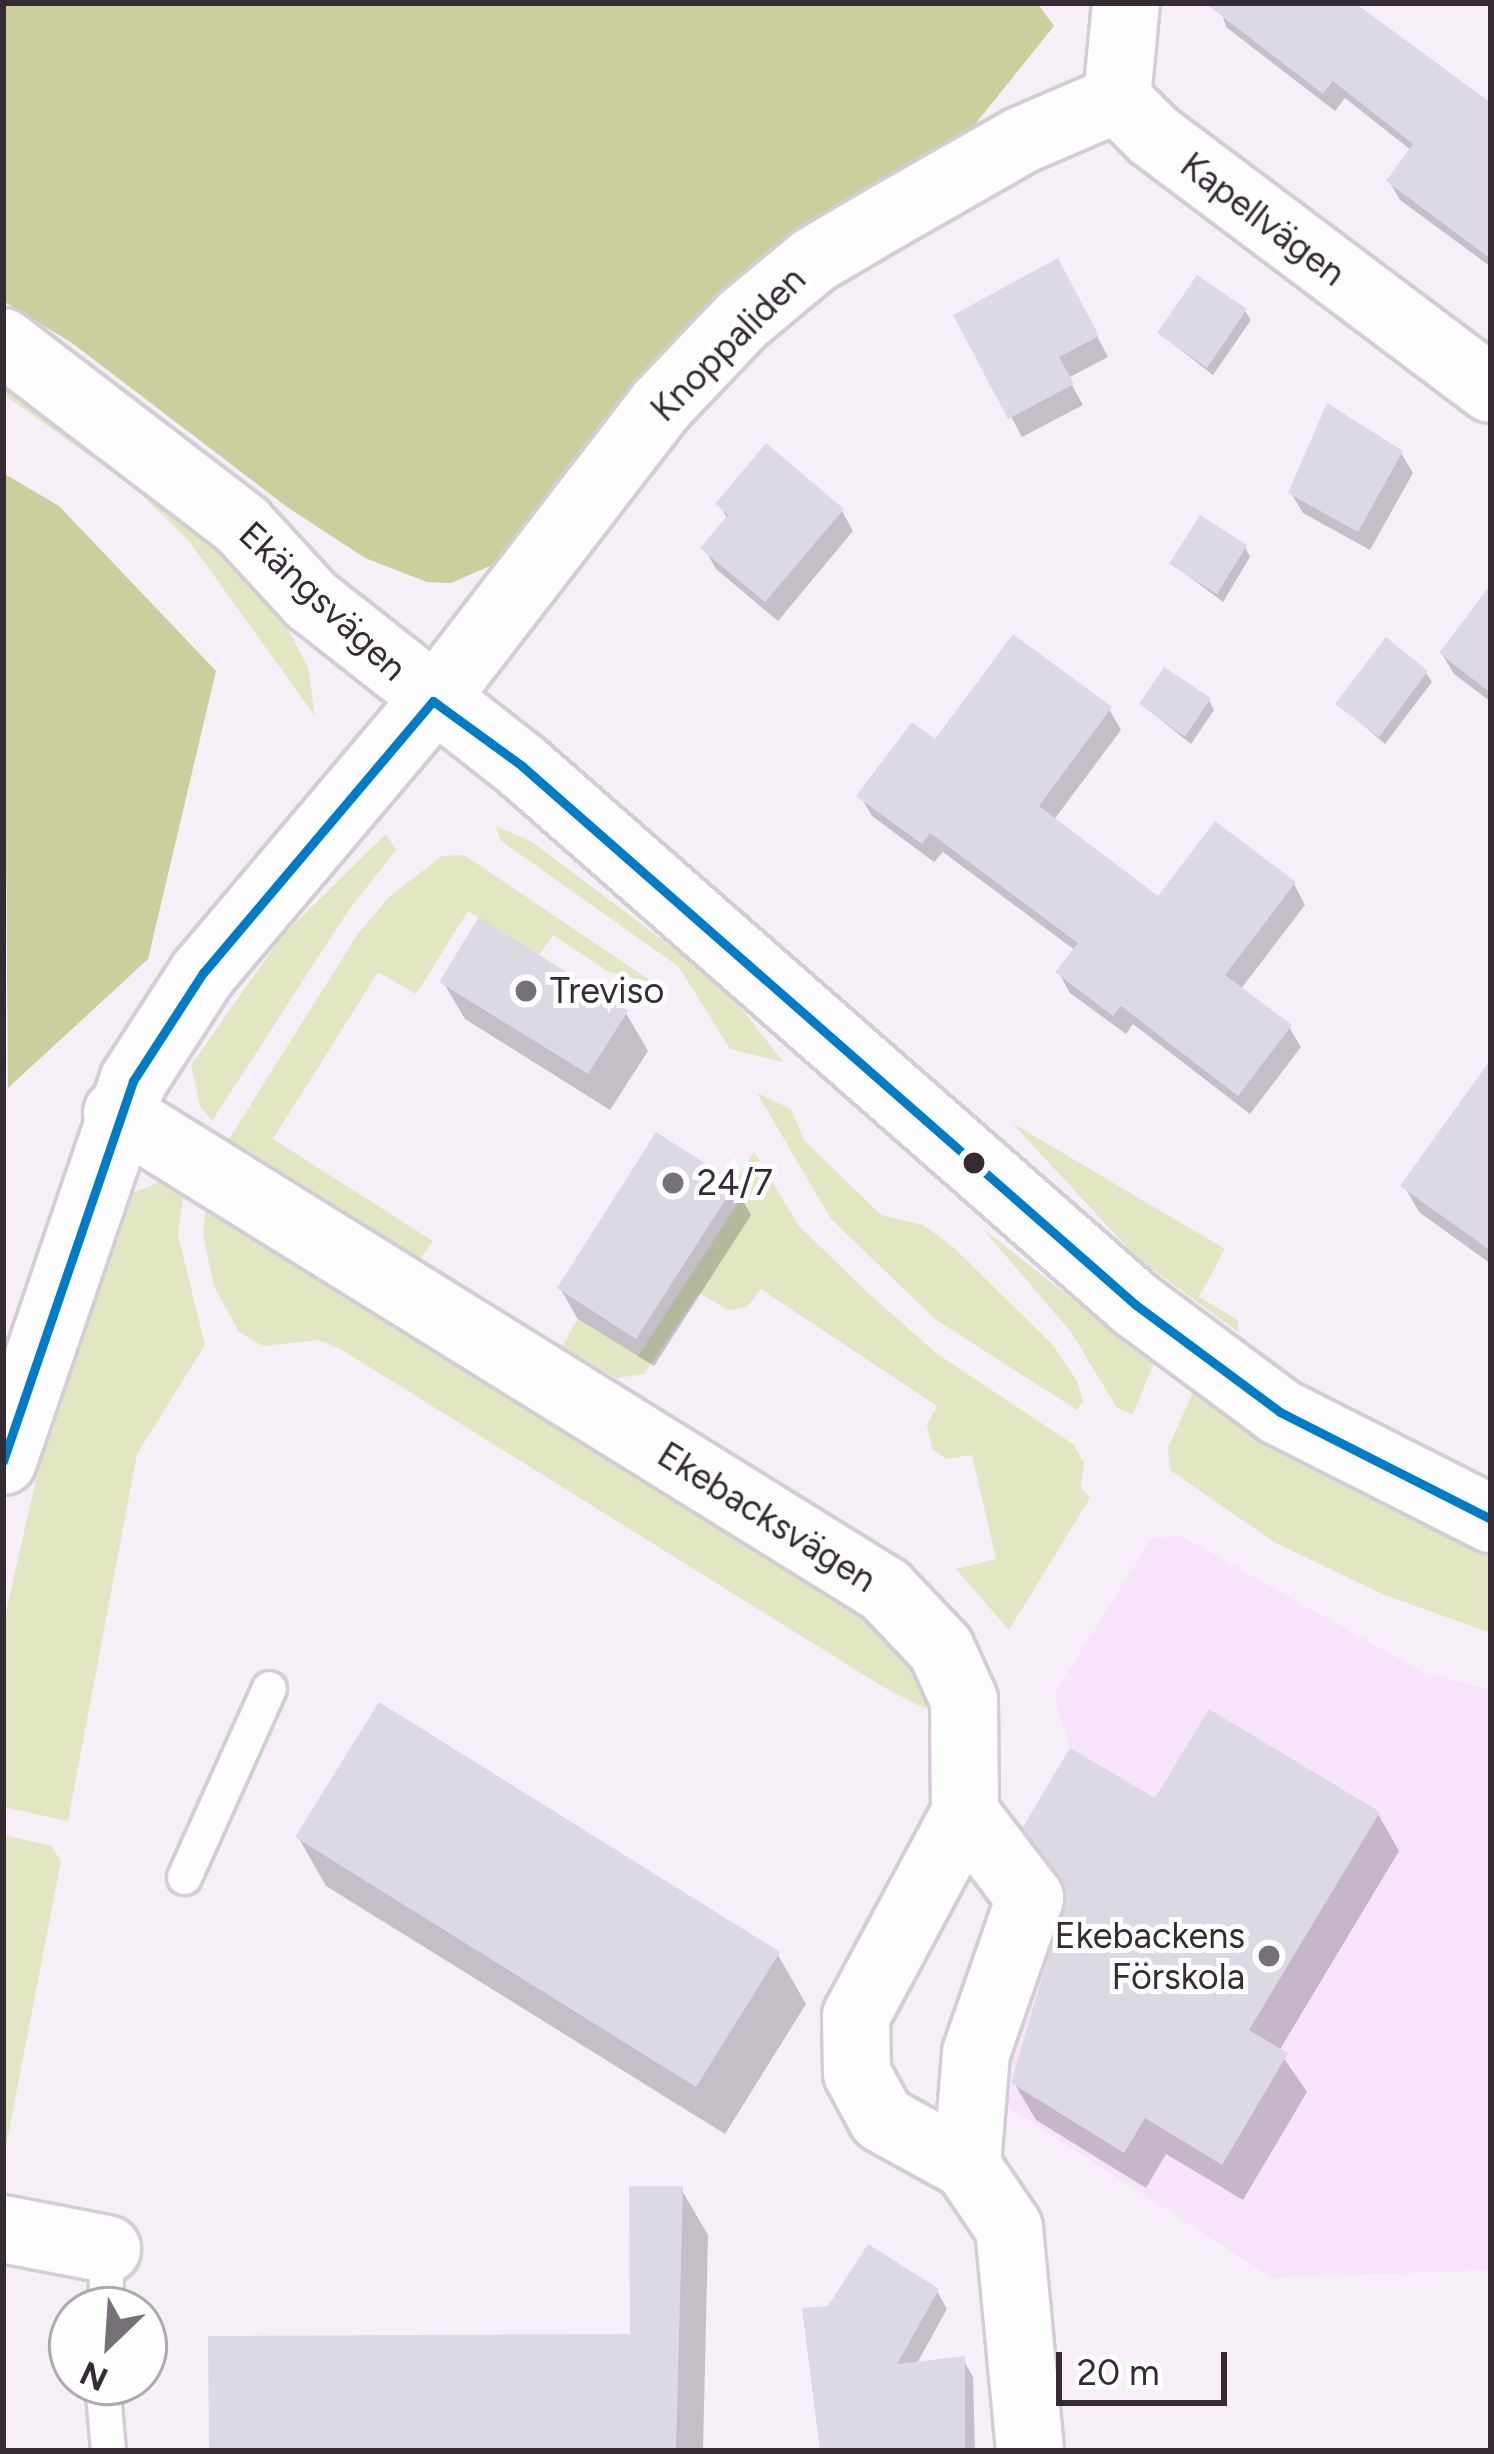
<!DOCTYPE html>
<html>
<head>
<meta charset="utf-8">
<style>
  body { margin:0 }
  #map { position:relative; width:1494px; height:2454px; overflow:hidden; background:#f6eff8; font-family:Figtree,sans-serif }
  div>[style] { position:absolute }
  .built>* { inset:0; background:#f7e4fb }
  .green>* { inset:0; background:#e2e6c3 }
  .forest>* { inset:0; background:#cacf9d }
  .shadow>* { inset:0; background:#0003 }
  .building>* { inset:0; background:#ddd9e3 }
  .roads { filter:drop-shadow(3px 0 #d4cdd5) drop-shadow(-3px 0 #d4cdd5) drop-shadow(0 3px #d4cdd5) drop-shadow(0 -3px #d4cdd5) }
  .lane>* { height:33px; margin:-16.5px; padding:0 16.5px; transform-origin:16.5px; border-radius:16.5px; background:#fefdfe }
  .street>* { height:66px; margin:-33px; padding:0 33px; transform-origin:33px; border-radius:33px; background:#fefdfe }
  .secondary>* { height:66px; margin:-33px; padding:0 33px; transform-origin:33px; border-radius:33px; background:#fefdfe }
  .bus-1>* { height:9px; margin:-4.5px; padding:0 4.5px; transform-origin:4.5px; border-radius:4.5px; background:#007cc6 }
  .dots>* { width:33px; height:33px; translate:-50% -50%; box-sizing:border-box; border:6px solid #fefefe; border-radius:50% }
  span { translate:-50% -50%; white-space:nowrap; text-align:center; line-height:1.15; -webkit-text-stroke:10px #fefefe; paint-order:stroke }
  .street-label { font-size:36px; color:#342b35 }
  .poi-label { font-size:36px; color:#342b35 }
  .left { translate:0 -50%; text-align:left }
  .right { translate:-100% -50%; text-align:right }
  .frame { position:absolute; inset:0; border:6px solid #342b35; pointer-events:none }
  .north { position:absolute; left:48px; top:2286px; width:120px; height:120px; box-sizing:border-box; background:#fefefe; border:3px solid #adaaae; border-radius:50%; rotate:205deg; font-size:33px; font-weight:700; line-height:48px; text-align:center; color:#342b35 }
  .north::after { content:''; display:block; margin:auto; width:42px; height:54px; background:#787079; clip-path:polygon(50% 0,100% 100%,50% 72%,0 100%) }
  .scale { position:absolute; left:1056px; top:2352px; width:171px; height:54px; box-sizing:border-box; border:6px solid #342b35; border-top:0; padding-left:15px; font-size:36px; line-height:42px; white-space:nowrap; color:#342b35; -webkit-text-stroke:9px #fefefe; paint-order:stroke }
</style>
</head>
<body>
<div id="map">
  <div class="built">
    <div style="clip-path:polygon(1179px 1535px,1426px 1674px,1491px 1690px,1491px 2270px,1272px 2278px,1008px 2107px,997px 2075px,1001px 2033px,1094px 1880px,1018px 1835px,1070px 1748px,1054px 1694px,1151px 1539px)"></div>
  </div>
  <div class="green">
    <div style="clip-path:polygon(3px 382px,205px 534px,278px 611px,308px 667px,315px 716px,189px 541px,136px 489px,3px 394px)"></div>
    <div style="clip-path:polygon(496px 826px,532px 842px,725px 987px,783px 1062px,730px 1049px,679px 967px,500px 840px)"></div>
    <div style="clip-path:polygon(386px 834px,396px 850px,348px 911px,212px 1121px,200px 1106px,191px 1065px,282px 936px)"></div>
    <div style="clip-path:polygon(464px 855px,654px 983px,609px 972px,553px 935px,539px 955px,468px 911px,416px 994px,378px 972px,273px 1139px,433px 1241px,420px 1259px,229px 1139px,357px 935px,390px 896px,442px 856px)"></div>
    <div style="clip-path:polygon(757px 1093px,791px 1109px,804px 1140px,881px 1215px,923px 1225px,952px 1246px,1053px 1345px,1077px 1381px,1083px 1401px,1077px 1410px,935px 1319px,831px 1219px)"></div>
    <div style="clip-path:polygon(1012px 1123px,1225px 1249px,1199px 1297px,1238px 1320px,1238px 1332px,1137px 1258px)"></div>
    <div style="clip-path:polygon(754px 1152px,799px 1226px,867px 1292px,936px 1353px,1073px 1444px,1084px 1463px,1081px 1487px,1090px 1498px,1009px 1630px,956px 1569px,996px 1559px,972px 1455px,946px 1459px,932px 1449px,927px 1425px,937px 1406px,761px 1289px,747px 1307px,728px 1310px,699px 1293px,644px 1374px,616px 1378px,562px 1347px,578px 1318px,638px 1356px,744px 1194px,738px 1177px)"></div>
    <div style="clip-path:polygon(160px 1182px,184px 1190px,178px 1235px,205px 1345px,137px 1454px,68px 1821px,3px 1807px,3px 1625px,60px 1373px,125px 1196px)"></div>
    <div style="clip-path:polygon(207px 1191px,871px 1619px,936px 1700px,924px 1708px,885px 1688px,342px 1350px,319px 1340px,263px 1346px,239px 1332px,214px 1286px,203px 1235px)"></div>
    <div style="clip-path:polygon(982px 1228px,1154px 1363px,1133px 1414px,1117px 1408px,1071px 1332px)"></div>
    <div style="clip-path:polygon(1194px 1390px,1308px 1466px,1491px 1549px,1491px 1633px,1382px 1594px,1274px 1542px,1170px 1470px,1168px 1448px)"></div>
    <div style="clip-path:polygon(3px 1835px,51px 1846px,61px 1861px,3px 2162px)"></div>
  </div>
  <div class="forest">
    <div style="clip-path:polygon(3px 3px,1037px 3px,1054px 26px,956px 148px,490px 566px,451px 583px,427px 582px,365px 558px,287px 507px,72px 343px,3px 301px)"></div>
    <div style="clip-path:polygon(3px 473px,59px 506px,216px 671px,148px 959px,8px 1088px)"></div>
  </div>
  <div class="shadow">
    <div style="clip-path:polygon(1219px 3px,1352px 3px,1491px 106px,1491px 267px,1400px 200px,1389px 181px,1412px 151px,1345px 98px,1335px 111px,1226px 27px)"></div>
    <div style="clip-path:polygon(1069px 282px,1108px 357px,1068px 378px,1083px 405px,1022px 437px,957px 316px)"></div>
    <div style="clip-path:polygon(1245px 311px,1251px 320px,1213px 375px,1160px 334px)"></div>
    <div style="clip-path:polygon(1401px 453px,1413px 473px,1370px 550px,1303px 513px,1291px 493px)"></div>
    <div style="clip-path:polygon(719px 504px,842px 511px,853px 531px,778px 621px,716px 569px,704px 548px,728px 520px)"></div>
    <div style="clip-path:polygon(1245px 547px,1250px 557px,1223px 602px,1172px 564px)"></div>
    <div style="clip-path:polygon(1491px 600px,1491px 702px,1454px 674px,1442px 654px)"></div>
    <div style="clip-path:polygon(1426px 673px,1432px 682px,1385px 744px,1339px 704px)"></div>
    <div style="clip-path:polygon(1209px 700px,1214px 710px,1191px 744px,1142px 705px)"></div>
    <div style="clip-path:polygon(1109px 709px,1121px 730px,1053px 821px,1159px 900px,1294px 884px,1305px 905px,1240px 990px,1289px 1027px,1301px 1047px,1250px 1114px,1133px 1024px,1126px 1034px,1070px 993px,1059px 973px,1076px 951px,943px 852px,934px 862px,872px 816px,860px 796px,936px 743px)"></div>
    <div style="clip-path:polygon(443px 982px,626px 1013px,648px 1051px,610px 1110px,465px 1019px)"></div>
    <div style="clip-path:polygon(1491px 1064px,1491px 1264px,1419px 1212px,1404px 1186px)"></div>
    <div style="clip-path:polygon(734px 1185px,751px 1215px,654px 1366px,577px 1318px,560px 1288px)"></div>
    <div style="clip-path:polygon(1156px 1802px,1378px 1814px,1399px 1851px,1279px 2051px,1307px 2092px,1243px 2200px,1166px 2154px,1146px 2188px,1036px 2120px,1014px 2083px)"></div>
    <div style="clip-path:polygon(298px 1837px,778px 1955px,806px 2004px,725px 2134px,326px 1886px)"></div>
    <div style="clip-path:polygon(681px 2189px,708px 2235px,703px 2451px,212px 2451px,633px 2337px)"></div>
    <div style="clip-path:polygon(937px 2291px,947px 2309px,916px 2365px,963px 2359px,973px 2377px,975px 2451px,820px 2451px)"></div>
  </div>
  <div class="building">
    <div style="clip-path:polygon(1205px 3px,1355px 3px,1491px 103px,1491px 259px,1386px 181px,1413px 144px,1333px 81px,1323px 94px)"></div>
    <div style="clip-path:polygon(1058px 258px,1099px 336px,1059px 357px,1074px 384px,1008px 419px,953px 315px)"></div>
    <div style="clip-path:polygon(1197px 275px,1247px 309px,1207px 368px,1157px 333px)"></div>
    <div style="clip-path:polygon(1327px 403px,1403px 451px,1358px 532px,1288px 493px)"></div>
    <div style="clip-path:polygon(766px 443px,844px 509px,765px 602px,700px 548px,728px 515px,715px 504px)"></div>
    <div style="clip-path:polygon(1200px 515px,1247px 545px,1217px 594px,1169px 564px)"></div>
    <div style="clip-path:polygon(1491px 584px,1491px 693px,1439px 653px)"></div>
    <div style="clip-path:polygon(1013px 634px,1112px 707px,1039px 806px,1158px 896px,1215px 821px,1296px 882px,1225px 975px,1292px 1025px,1238px 1096px,1121px 1006px,1113px 1016px,1055px 972px,1078px 943px,930px 833px,922px 844px,856px 796px,912px 722px,935px 739px)"></div>
    <div style="clip-path:polygon(1386px 637px,1428px 671px,1379px 737px,1335px 704px)"></div>
    <div style="clip-path:polygon(1164px 667px,1211px 698px,1185px 737px,1139px 704px)"></div>
    <div style="clip-path:polygon(479px 917px,628px 1011px,588px 1074px,439px 982px)"></div>
    <div style="clip-path:polygon(1491px 1059px,1491px 1251px,1400px 1186px)"></div>
    <div style="clip-path:polygon(656px 1132px,736px 1183px,636px 1339px,557px 1288px)"></div>
    <div style="clip-path:polygon(379px 1702px,780px 1952px,696px 2087px,295px 1837px)"></div>
    <div style="clip-path:polygon(1209px 1709px,1380px 1812px,1249px 2030px,1288px 2053px,1222px 2165px,1145px 2118px,1124px 2153px,1011px 2083px,1067px 1893px,1023px 1827px,1070px 1748px,1155px 1798px)"></div>
    <div style="clip-path:polygon(629px 2186px,683px 2186px,676px 2451px,209px 2451px,208px 2336px,630px 2334px)"></div>
    <div style="clip-path:polygon(868px 2244px,939px 2289px,897px 2364px,965px 2356px,965px 2451px,820px 2451px,802px 2308px,828px 2306px)"></div>
  </div>
  <div class="roads">
    <div class="lane">
      <div style="left:184px;top:1877px;width:207px;rotate:-65.8deg"></div>
      <div style="left:105px;top:2310px;width:61px;rotate:-88.1deg"></div>
      <div style="left:102px;top:2382px;width:69px;rotate:85deg"></div>
    </div>
    <div class="street">
      <div style="left:1126px;top:3px;width:96px;rotate:95.4deg"></div>
      <div style="left:1117px;top:99px;width:52px;rotate:45deg"></div>
      <div style="left:1154px;top:136px;width:421px;rotate:36.9deg"></div>
      <div style="left:433px;top:701px;width:374px;rotate:-52.4deg"></div>
      <div style="left:661px;top:405px;width:119px;rotate:-46.4deg"></div>
      <div style="left:743px;top:319px;width:92px;rotate:-39.7deg"></div>
      <div style="left:814px;top:260px;width:85px;rotate:-30.5deg"></div>
      <div style="left:887px;top:217px;width:155px;rotate:-29.7deg"></div>
      <div style="left:1022px;top:140px;width:103px;rotate:-23.3deg"></div>
      <div style="left:117px;top:1113px;width:904px;rotate:31.84deg"></div>
      <div style="left:885px;top:1590px;width:81px;rotate:46.5deg"></div>
      <div style="left:941px;top:1649px;width:56px;rotate:65.7deg"></div>
      <div style="left:964px;top:1700px;width:113px;rotate:89.5deg"></div>
      <div style="left:965px;top:1813px;width:230px;rotate:118.2deg"></div>
      <div style="left:856px;top:2016px;width:57px;rotate:89deg"></div>
      <div style="left:857px;top:2073px;width:52px;rotate:61.5deg"></div>
      <div style="left:882px;top:2119px;width:97px;rotate:28.9deg"></div>
      <div style="left:967px;top:2166px;width:75px;rotate:55.9deg"></div>
      <div style="left:1009px;top:2228px;width:224px;rotate:84.6deg"></div>
      <div style="left:965px;top:1813px;width:107px;rotate:52.6deg"></div>
      <div style="left:1030px;top:1898px;width:164px;rotate:109.2deg"></div>
      <div style="left:976px;top:2053px;width:113px;rotate:94.6deg"></div>
      <div style="left:3px;top:2229px;width:106px;rotate:10.9deg"></div>
    </div>
    <div class="secondary">
      <div style="left:3px;top:342px;width:301px;rotate:37.4deg"></div>
      <div style="left:242px;top:525px;width:102px;rotate:47.4deg"></div>
      <div style="left:311px;top:600px;width:268px;rotate:38.2deg"></div>
      <div style="left:522px;top:766px;width:817px;rotate:41.28deg"></div>
      <div style="left:1136px;top:1305px;width:179px;rotate:36.6deg"></div>
      <div style="left:1280px;top:1412px;width:237px;rotate:26.9deg"></div>
      <div style="left:3px;top:1461px;width:402px;rotate:-71.1deg"></div>
      <div style="left:133px;top:1081px;width:129px;rotate:-57.1deg"></div>
      <div style="left:203px;top:973px;width:356px;rotate:-49.8deg"></div>
    </div>
  </div>
  <div class="bus-1">
    <div style="left:433px;top:701px;width:110px;rotate:36.1deg"></div>
    <div style="left:522px;top:766px;width:817px;rotate:41.28deg"></div>
    <div style="left:1136px;top:1305px;width:179px;rotate:36.6deg"></div>
    <div style="left:1280px;top:1412px;width:237px;rotate:26.9deg"></div>
    <div style="left:3px;top:1461px;width:402px;rotate:-71.1deg"></div>
    <div style="left:133px;top:1081px;width:129px;rotate:-57.1deg"></div>
    <div style="left:203px;top:973px;width:356px;rotate:-49.8deg"></div>
  </div>
  <div class="dots">
    <div style="left:526px;top:991px;background:#787079"></div>
    <div style="left:974px;top:1163px;background:#342b35"></div>
    <div style="left:673px;top:1183px;background:#787079"></div>
    <div style="left:1269px;top:1956px;background:#787079"></div>
  </div>
  <div class="street-label">
    <span style="left:1263px;top:219px;rotate:37deg">Kapellvägen</span>
    <span style="left:728px;top:344px;rotate:-45deg">Knoppaliden</span>
    <span style="left:323px;top:601px;rotate:43deg">Ekängsvägen</span>
    <span style="left:767px;top:1517px;rotate:32deg">Ekebacksvägen</span>
  </div>
  <div class="poi-label">
    <span class="left" style="left:550px;top:991px">Treviso</span>
    <span class="left" style="left:697px;top:1183px">24/7</span>
    <span class="right" style="left:1245px;top:1956px">Ekebackens<br>Förskola</span>
  </div>
  <div class="frame"></div>
  <div class="north">N</div>
  <div class="scale">20 m</div>
</div>
</body>
</html>
